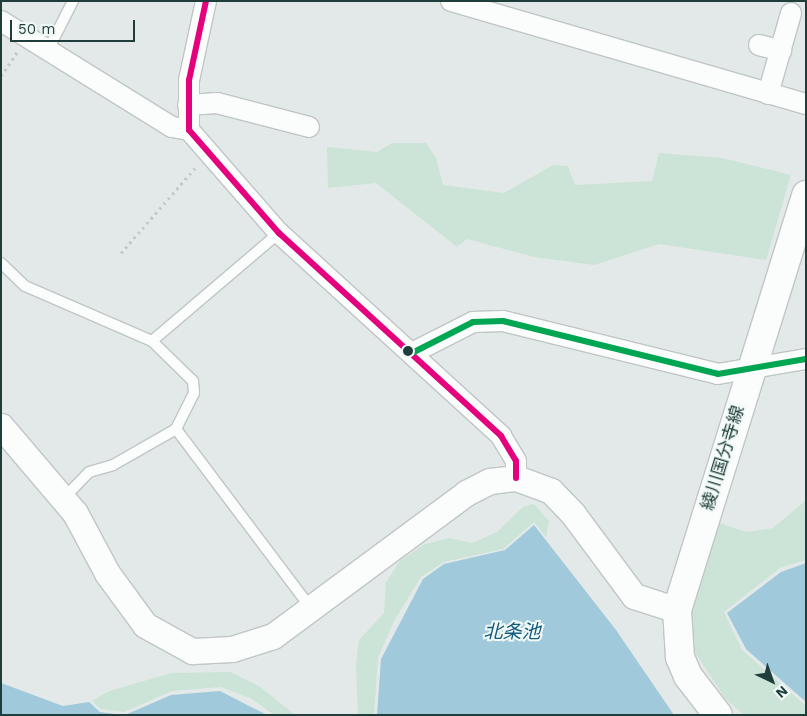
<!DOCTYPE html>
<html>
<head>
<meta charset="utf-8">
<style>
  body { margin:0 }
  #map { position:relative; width:807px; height:716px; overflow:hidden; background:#e3e9e8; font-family:"Work Sans","Noto Sans JP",sans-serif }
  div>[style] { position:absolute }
  .green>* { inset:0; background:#cbe4d7 }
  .water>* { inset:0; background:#a0c9dc }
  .path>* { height:3px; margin-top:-1.5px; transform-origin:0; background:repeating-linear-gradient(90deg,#c0cac8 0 2.5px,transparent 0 6.5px) }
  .roads { filter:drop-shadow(1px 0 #c0c6c5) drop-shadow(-1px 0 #c0c6c5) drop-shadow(0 1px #c0c6c5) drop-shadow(0 -1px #c0c6c5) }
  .service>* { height:10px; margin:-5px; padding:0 5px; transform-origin:5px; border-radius:5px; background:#fbfcfc }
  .minor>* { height:20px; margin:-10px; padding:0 10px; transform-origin:10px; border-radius:10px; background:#fbfcfc }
  .tertiary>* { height:25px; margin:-12.5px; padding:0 12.5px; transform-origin:12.5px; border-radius:12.5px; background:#fbfcfc }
  .secondary>* { height:28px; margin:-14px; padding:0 14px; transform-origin:14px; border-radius:14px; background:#fbfcfc }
  .bus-1>* { height:6px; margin:-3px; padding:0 3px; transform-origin:3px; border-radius:3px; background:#e5007d }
  .bus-2>* { height:6px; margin:-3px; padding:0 3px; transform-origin:3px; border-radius:3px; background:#00a651 }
  .dots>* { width:14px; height:14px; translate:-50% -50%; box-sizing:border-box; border:2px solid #f1f9f6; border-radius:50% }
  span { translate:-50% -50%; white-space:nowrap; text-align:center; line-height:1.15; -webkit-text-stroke:4px #f1f9f6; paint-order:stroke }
  .street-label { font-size:18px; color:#1f3e3b }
  .water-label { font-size:19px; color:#145b80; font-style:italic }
  .frame { position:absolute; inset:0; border:2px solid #1f3e3b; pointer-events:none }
  .north { position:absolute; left:747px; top:656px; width:50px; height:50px; -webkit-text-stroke:4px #f1f9f6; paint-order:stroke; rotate:138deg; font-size:14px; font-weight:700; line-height:20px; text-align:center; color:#1f3e3b }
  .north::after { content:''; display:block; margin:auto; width:18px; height:22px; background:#1f3e3b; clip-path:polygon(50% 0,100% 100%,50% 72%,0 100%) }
  .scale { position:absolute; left:10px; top:20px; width:125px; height:22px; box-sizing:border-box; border:2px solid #1f3e3b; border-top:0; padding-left:6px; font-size:15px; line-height:18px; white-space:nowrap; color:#1f3e3b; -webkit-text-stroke:4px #f1f9f6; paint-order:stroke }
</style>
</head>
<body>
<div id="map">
  <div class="green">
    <div style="clip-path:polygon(392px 143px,426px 143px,436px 158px,443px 185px,504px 193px,553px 165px,568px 166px,575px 185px,652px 181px,659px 153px,722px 158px,791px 175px,766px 260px,659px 244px,594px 265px,534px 257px,467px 239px,457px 247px,376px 183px,328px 188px,327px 147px,377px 152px)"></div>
    <div style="clip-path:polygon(806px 500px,806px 560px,780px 568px,724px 612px,742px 650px,806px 706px,806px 715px,744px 715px,725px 698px,696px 654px,689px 628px,690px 603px,716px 522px,746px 532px,773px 528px)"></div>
    <div style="clip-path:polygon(534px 504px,549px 521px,546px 537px,534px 522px,503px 549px,444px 562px,421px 577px,394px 621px,378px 658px,374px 715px,358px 715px,356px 664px,359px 640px,384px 613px,386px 582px,400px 561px,423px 545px,449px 538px,472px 543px,497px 532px,523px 507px)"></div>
    <div style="clip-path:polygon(230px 672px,259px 686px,295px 715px,274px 715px,252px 699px,221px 687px,172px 691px,124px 712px,101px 709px,92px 701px,109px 691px,172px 673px)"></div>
  </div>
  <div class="water">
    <div style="clip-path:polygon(534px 525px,616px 630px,674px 715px,377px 715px,381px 659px,423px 579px,444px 564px,505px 550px)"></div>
    <div style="clip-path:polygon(806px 563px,806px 702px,746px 649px,727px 613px,781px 572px)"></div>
    <div style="clip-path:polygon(1px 683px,63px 706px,89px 702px,100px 712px,123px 715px,1px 715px)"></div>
    <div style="clip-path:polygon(220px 691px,267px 715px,125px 715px,171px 695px)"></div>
  </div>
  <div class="path">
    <div style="left:1px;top:76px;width:29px;rotate:-56deg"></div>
    <div style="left:121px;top:253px;width:116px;rotate:-48.9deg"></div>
  </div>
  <div class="roads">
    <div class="service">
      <div style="left:48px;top:50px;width:55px;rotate:-63deg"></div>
      <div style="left:1px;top:263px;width:33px;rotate:44deg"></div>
      <div style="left:25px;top:286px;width:138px;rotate:23.4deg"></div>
      <div style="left:152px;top:341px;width:167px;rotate:-40.4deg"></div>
      <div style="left:152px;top:341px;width:57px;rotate:44.3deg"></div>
      <div style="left:193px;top:381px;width:12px;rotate:85deg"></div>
      <div style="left:194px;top:393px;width:40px;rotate:116.6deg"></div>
      <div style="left:176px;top:429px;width:224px;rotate:53deg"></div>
      <div style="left:63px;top:499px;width:37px;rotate:-46deg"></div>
      <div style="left:89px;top:472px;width:25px;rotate:-16deg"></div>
      <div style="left:113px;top:465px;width:73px;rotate:-29.7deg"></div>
    </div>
    <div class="minor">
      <div style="left:206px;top:1px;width:81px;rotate:102.1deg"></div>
      <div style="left:189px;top:80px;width:50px;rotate:90deg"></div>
      <div style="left:189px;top:130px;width:137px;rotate:48.9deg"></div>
      <div style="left:279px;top:233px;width:301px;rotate:42.4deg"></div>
      <div style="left:501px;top:436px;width:29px;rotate:59deg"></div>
      <div style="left:516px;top:461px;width:17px;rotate:90deg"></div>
      <div style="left:451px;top:1px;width:370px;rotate:16.2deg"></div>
      <div style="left:1px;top:21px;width:201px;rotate:31.8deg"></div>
      <div style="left:172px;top:127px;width:17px;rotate:10deg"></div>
      <div style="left:759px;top:45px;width:23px;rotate:15deg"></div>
      <div style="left:768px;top:94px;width:84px;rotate:-74.1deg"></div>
      <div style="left:188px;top:105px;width:29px;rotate:-4deg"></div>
      <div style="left:217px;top:103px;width:95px;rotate:14.6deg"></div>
      <div style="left:412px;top:353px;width:68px;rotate:-26.9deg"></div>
      <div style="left:473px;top:322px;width:30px;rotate:-2deg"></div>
      <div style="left:503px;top:321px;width:221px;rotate:13.8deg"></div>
      <div style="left:718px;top:374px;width:89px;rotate:-9.7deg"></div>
    </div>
    <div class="tertiary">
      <div style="left:1px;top:426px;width:114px;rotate:49.6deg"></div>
      <div style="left:75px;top:513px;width:68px;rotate:61.9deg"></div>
      <div style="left:107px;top:573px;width:64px;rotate:53.8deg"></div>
      <div style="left:145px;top:625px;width:54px;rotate:29deg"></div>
      <div style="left:192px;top:651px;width:40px;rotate:-2.9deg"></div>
      <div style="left:232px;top:649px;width:43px;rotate:-17.6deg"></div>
      <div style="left:273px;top:636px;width:240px;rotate:-36.5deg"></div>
      <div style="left:466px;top:493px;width:27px;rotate:-27deg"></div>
      <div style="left:490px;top:481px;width:26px;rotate:-7deg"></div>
      <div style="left:516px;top:478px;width:37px;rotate:20deg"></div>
      <div style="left:551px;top:491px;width:32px;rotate:46deg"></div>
      <div style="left:573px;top:514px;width:102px;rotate:53.4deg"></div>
      <div style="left:634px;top:596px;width:45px;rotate:18deg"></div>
    </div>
    <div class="secondary">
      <div style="left:718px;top:715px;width:49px;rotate:-127.6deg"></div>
      <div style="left:688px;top:676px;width:21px;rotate:-113deg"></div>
      <div style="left:680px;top:657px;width:47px;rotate:-93.7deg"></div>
      <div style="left:677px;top:610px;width:435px;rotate:-72.7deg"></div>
    </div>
  </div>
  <div class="bus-1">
    <div style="left:206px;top:1px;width:81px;rotate:102.1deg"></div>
    <div style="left:189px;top:80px;width:50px;rotate:90deg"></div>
    <div style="left:189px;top:130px;width:137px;rotate:48.9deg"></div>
    <div style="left:279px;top:233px;width:301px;rotate:42.4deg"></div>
    <div style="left:501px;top:436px;width:29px;rotate:59deg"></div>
    <div style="left:516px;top:461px;width:17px;rotate:90deg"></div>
  </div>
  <div class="bus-2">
    <div style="left:412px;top:353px;width:68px;rotate:-26.9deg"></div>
    <div style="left:473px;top:322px;width:30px;rotate:-2deg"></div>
    <div style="left:503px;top:321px;width:221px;rotate:13.8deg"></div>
    <div style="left:718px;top:374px;width:89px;rotate:-9.7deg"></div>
  </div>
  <div class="dots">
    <div style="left:408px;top:351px;background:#1f3e3b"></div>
  </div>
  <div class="street-label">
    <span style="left:723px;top:458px;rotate:-73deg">綾川国分寺線</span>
  </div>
  <div class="water-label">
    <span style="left:512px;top:632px">北条池</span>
  </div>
  <div class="frame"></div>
  <div class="north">N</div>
  <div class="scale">50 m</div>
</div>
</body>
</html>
